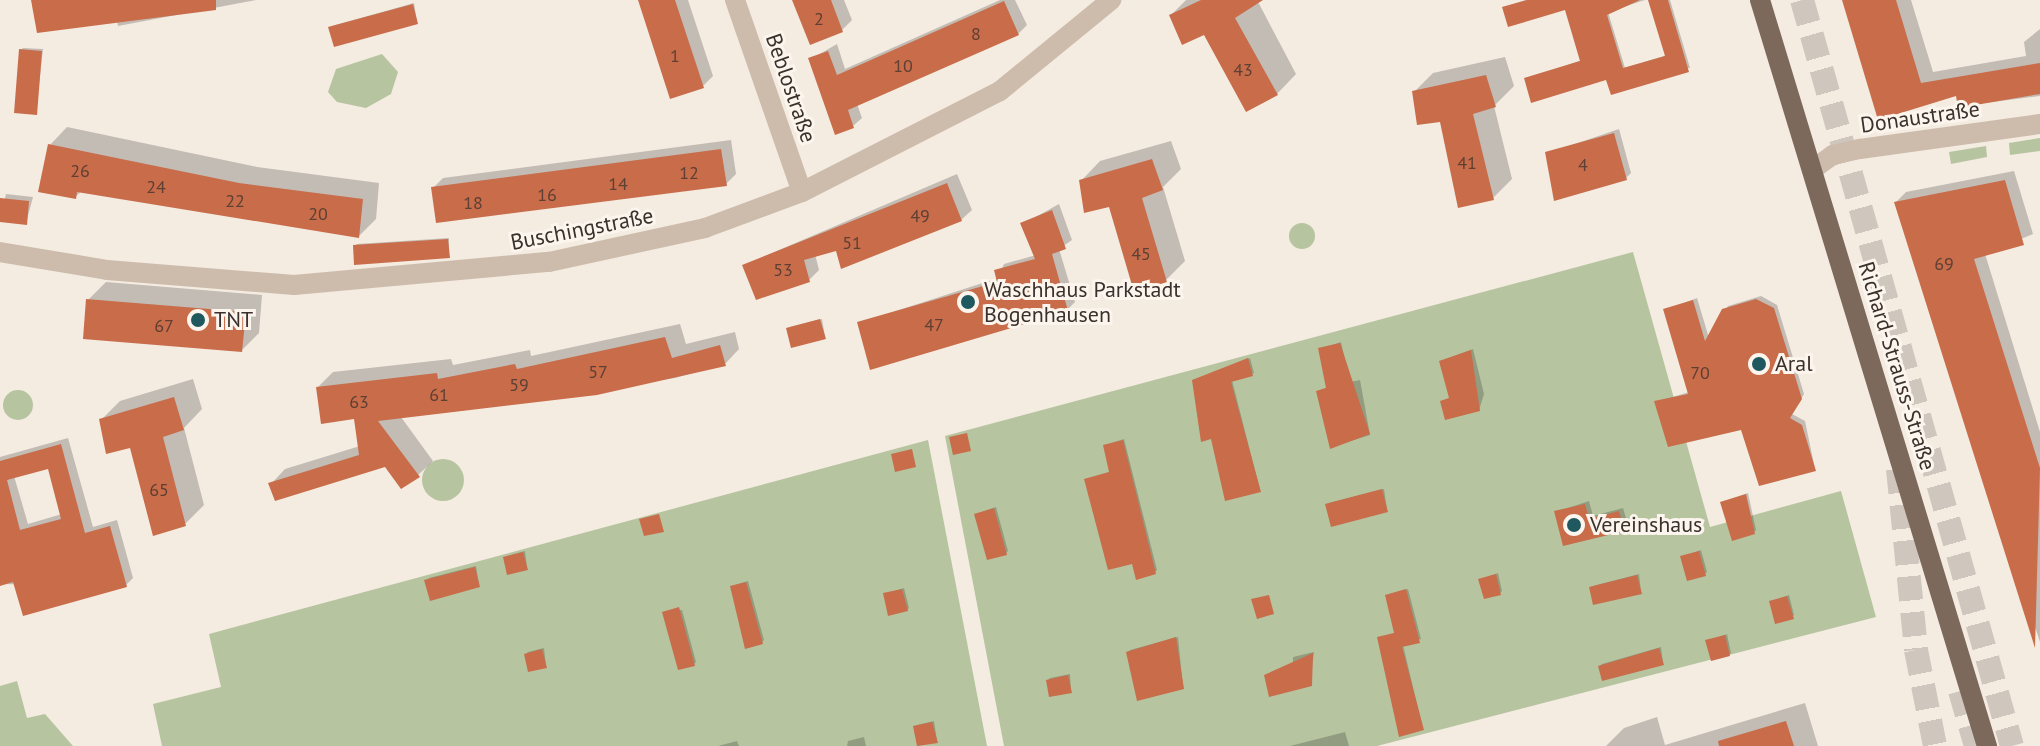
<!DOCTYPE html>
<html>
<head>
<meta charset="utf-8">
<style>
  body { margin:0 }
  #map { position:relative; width:2040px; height:746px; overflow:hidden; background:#f4ebe1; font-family:"PT Sans",sans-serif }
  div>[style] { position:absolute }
  .green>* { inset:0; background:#b7c4a0 }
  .round { border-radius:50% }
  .shadow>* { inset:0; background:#0003 }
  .building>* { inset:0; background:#c86c4a }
  .highway-tunnel>* { height:24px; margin-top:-12px; transform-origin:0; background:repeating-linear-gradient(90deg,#cfc6bd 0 24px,transparent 0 36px) }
  .minor>* { height:20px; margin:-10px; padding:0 10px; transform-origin:10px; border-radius:10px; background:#cdbcac }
  .major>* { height:20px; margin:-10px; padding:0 10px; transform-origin:10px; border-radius:10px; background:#7d685c }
  .dots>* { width:22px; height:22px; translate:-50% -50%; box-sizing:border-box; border:4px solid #fbf5ee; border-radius:50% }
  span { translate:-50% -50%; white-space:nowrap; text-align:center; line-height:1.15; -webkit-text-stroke:6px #fbf5ee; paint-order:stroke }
  .number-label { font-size:18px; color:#5e3f33 }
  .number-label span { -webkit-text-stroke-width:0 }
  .street-label { font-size:22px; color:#3b302b }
  .poi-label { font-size:22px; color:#3b302b }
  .left { translate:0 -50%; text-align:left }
</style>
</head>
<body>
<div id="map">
  <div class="green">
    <div style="clip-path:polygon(382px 54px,398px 72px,391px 94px,366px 108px,337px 102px,328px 92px,336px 69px)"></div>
    <div style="clip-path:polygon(2040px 138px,2040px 151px,2010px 155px,2009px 143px)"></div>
    <div style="clip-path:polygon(1986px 146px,1987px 157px,1951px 164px,1949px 152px)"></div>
    <div class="round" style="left:1289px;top:223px;width:26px;height:26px"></div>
    <div style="clip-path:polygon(1633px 252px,1710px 527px,1841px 491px,1876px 617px,1377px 746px,1004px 746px,945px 436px)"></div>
    <div class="round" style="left:3px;top:390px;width:30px;height:30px"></div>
    <div style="clip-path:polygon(928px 440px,987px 746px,162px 746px,153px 704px,221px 687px,209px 634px)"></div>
    <div class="round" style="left:422px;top:459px;width:42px;height:42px"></div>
    <div style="clip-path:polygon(17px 681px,27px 718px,45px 714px,73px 746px,0 746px,0 686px)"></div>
  </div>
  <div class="shadow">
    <div style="clip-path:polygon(33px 0,256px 0,118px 26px,116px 17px)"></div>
    <div style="clip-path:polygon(640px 0,688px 0,713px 76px,703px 86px)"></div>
    <div style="clip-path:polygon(795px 0,844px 0,852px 20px,842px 30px)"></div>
    <div style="clip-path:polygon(1000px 0,1015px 0,1027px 25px,1018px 34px,857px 104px,862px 118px,853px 126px,811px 59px,837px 44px,845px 69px)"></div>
    <div style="clip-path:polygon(1186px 0,1257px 0,1296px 74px,1277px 94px,1205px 32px,1171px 15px)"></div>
    <div style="clip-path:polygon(1526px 0,1645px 0,1608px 12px,1625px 68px,1667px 55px,1650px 0,1670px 0,1690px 68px,1526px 79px,1582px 60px,1566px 7px,1507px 6px)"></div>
    <div style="clip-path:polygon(1843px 0,1911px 0,1933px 72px,2026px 56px,2024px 42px,2040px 29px,2040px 96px,1960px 106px,1958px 94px,1879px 118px)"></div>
    <div style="clip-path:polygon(414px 3px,417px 22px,330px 28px,332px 26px)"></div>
    <div style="clip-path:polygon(23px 48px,43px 49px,36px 112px,21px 50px)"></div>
    <div style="clip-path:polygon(1505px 57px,1514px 86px,1494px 106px,1512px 179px,1493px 198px,1442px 119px,1414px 92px,1433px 73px)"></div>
    <div style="clip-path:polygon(67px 127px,257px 167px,379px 183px,376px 219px,359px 236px,82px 191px,75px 197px,50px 145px)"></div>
    <div style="clip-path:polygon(1619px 129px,1631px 173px,1626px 178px,1548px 153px)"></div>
    <div style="clip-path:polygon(731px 140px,736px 174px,726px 184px,433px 188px,443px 178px)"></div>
    <div style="clip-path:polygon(1171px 141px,1181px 169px,1163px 187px,1185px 261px,1166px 280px,1111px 205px,1081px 181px,1100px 161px)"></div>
    <div style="clip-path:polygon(2014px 171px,2033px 234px,1985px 254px,2040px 432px,2040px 642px,1896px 202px,1906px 192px)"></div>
    <div style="clip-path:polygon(957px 174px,972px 210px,961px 220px,815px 254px,819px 270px,809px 280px,744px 265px)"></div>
    <div style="clip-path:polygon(6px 194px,33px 197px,26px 223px,0 220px)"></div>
    <div style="clip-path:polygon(1059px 204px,1072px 240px,1059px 249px,1075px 302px,1067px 310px,859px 323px,998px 278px,1004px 264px,1036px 255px,1023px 224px)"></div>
    <div style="clip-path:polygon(449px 238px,449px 256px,355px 246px,357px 244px)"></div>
    <div style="clip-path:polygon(106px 282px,262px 295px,259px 333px,242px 350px,88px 300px)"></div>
    <div style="clip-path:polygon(1761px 296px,1777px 305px,1804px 394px,1792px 414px,1805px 421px,1815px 469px,1743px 428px,1656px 402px,1689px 392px,1665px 310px,1697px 298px,1709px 338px,1728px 306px)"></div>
    <div style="clip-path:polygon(822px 319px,825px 337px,790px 327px)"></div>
    <div style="clip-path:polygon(680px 324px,686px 344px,735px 332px,739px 349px,725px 364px,675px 378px,401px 417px,433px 461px,418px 475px,386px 464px,271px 484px,285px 469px,360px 446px,356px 417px,318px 387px,333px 372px,451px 359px,453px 365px,530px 350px,531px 356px)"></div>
    <div style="clip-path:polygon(1341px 342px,1350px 382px,1360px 380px,1370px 435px,1332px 447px,1318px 391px,1328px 387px,1320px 349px)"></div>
    <div style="clip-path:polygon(1473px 349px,1484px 394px,1479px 410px,1442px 401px,1451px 398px,1444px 360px)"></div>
    <div style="clip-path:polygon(1250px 358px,1254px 373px,1232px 380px,1260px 490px,1197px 379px)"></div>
    <div style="clip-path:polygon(193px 379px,202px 409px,184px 428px,204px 505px,185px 524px,132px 445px,101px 420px,120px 401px)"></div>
    <div style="clip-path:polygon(evenodd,68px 438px,93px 527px,117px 520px,133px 578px,125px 586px,0 584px,0 457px,68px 438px,49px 466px,62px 514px,28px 524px,14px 476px,49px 466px)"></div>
    <div style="clip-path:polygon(1124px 439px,1157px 570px,1155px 572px,1134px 562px,1086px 479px,1111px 472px,1105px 445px)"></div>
    <div style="clip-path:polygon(1384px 489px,1387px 510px,1329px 503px)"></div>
    <div style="clip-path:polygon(1748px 493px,1756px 530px,1754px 532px,1722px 502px)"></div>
    <div style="clip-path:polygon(1589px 501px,1593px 516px,1623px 508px,1628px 525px,1556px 512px)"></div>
    <div style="clip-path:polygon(996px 507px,1008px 551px,1006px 553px,976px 514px)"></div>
    <div style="clip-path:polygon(1701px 550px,1707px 572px,1705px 574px,1682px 557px)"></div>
    <div style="clip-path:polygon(525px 551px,527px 568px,505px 558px,507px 556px)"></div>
    <div style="clip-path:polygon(476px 566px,479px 585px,427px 580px,429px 578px)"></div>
    <div style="clip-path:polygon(1498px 573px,1502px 591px,1500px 593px,1481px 579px)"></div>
    <div style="clip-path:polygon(1639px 574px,1641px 592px,1593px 586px)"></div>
    <div style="clip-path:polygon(748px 581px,764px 640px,762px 642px,732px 586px)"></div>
    <div style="clip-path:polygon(904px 588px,909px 608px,907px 610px,885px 594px)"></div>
    <div style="clip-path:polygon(1408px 589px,1421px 639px,1403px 645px,1423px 729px,1387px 596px)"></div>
    <div style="clip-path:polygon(1789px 595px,1794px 615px,1792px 617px,1771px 602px)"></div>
    <div style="clip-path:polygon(682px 610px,696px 662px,694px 664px,665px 612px)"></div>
    <div style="clip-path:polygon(1727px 634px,1731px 653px,1729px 655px,1708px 641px)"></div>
    <div style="clip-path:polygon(1178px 637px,1183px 687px,1128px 652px,1130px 650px)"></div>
    <div style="clip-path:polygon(1661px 647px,1663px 663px,1600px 666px,1602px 664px)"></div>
    <div style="clip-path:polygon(544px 648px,546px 666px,526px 654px,528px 652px)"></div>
    <div style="clip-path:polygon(1314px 652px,1310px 684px,1266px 675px,1293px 667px,1293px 657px)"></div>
    <div style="clip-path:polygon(1070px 674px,1071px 691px,1048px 680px,1050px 678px)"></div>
    <div style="clip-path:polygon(1805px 703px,1818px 746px,1606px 746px,1624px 728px,1657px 717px,1665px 745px)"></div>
    <div style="clip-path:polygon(934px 721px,937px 741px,915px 727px,917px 725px)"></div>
    <div style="clip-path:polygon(1345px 732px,1349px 746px,1290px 746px)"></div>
    <div style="clip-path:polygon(864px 737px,866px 746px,847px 746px,848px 741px)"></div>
    <div style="clip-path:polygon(737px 741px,739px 746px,718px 746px)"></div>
  </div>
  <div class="building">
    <div style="clip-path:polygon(31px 0,216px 0,216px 10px,37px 33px)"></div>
    <div style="clip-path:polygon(638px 0,675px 0,704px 88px,670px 99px)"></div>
    <div style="clip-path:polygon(792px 0,831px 0,843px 32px,810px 45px)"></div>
    <div style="clip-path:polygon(1201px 0,1263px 0,1235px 18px,1278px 95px,1246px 112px,1204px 35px,1182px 45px,1169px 15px)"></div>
    <div style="clip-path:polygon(1527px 0,1640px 0,1607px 15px,1623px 68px,1665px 56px,1648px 0,1668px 0,1689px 72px,1611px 95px,1606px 80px,1531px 103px,1524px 78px,1580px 61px,1565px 10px,1508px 27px,1502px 7px)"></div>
    <div style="clip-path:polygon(1842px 0,1896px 0,1921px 83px,2040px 63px,2040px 94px,1958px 108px,1956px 96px,1878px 120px)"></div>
    <div style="clip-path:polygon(1004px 1px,1019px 35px,848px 110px,854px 128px,835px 135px,808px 58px,828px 51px,837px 75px)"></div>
    <div style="clip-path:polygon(413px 4px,418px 24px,334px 47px,328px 27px)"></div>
    <div style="clip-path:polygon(19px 49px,42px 51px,37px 115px,14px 113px)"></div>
    <div style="clip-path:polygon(1486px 75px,1496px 107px,1473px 114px,1494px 200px,1458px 208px,1440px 122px,1417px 125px,1412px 91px)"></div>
    <div style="clip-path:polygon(1614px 133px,1627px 180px,1554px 201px,1545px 152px)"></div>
    <div style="clip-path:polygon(48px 144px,239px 183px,363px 199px,359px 238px,77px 192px,76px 199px,38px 192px)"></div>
    <div style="clip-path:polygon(721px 149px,727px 186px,436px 223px,431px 187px)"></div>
    <div style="clip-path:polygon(1152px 159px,1163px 190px,1142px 198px,1167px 282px,1134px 292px,1109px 207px,1084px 213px,1079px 180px)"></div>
    <div style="clip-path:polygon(2005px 180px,2024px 245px,1974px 259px,2040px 468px,2035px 648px,1894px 202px)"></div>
    <div style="clip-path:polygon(947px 183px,962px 221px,841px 269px,836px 251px,804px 260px,810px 282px,756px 300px,742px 265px)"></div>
    <div style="clip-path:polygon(0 198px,29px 201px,27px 225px,0 222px)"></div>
    <div style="clip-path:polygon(1052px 210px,1066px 249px,1052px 254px,1068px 311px,870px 370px,857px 322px,997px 282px,994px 270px,1035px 259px,1020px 223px)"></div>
    <div style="clip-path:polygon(448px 239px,450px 258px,354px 265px,353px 245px)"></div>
    <div style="clip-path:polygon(86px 299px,246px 312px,242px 352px,83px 339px)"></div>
    <div style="clip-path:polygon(1756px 299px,1774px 308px,1802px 399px,1790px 418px,1802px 425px,1816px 471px,1759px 486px,1741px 430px,1668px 447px,1654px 401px,1688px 394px,1663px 309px,1693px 300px,1705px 341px,1722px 309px)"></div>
    <div style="clip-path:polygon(820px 319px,826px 339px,791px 348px,786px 328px)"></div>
    <div style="clip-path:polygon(665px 337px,672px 358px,720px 345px,726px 366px,597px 395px,378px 421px,420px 477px,401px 489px,385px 467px,275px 501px,268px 483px,359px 455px,354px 419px,321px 424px,316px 387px,437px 373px,438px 379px,515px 364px,517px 369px)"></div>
    <div style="clip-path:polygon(1340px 343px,1370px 434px,1330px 449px,1316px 391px,1326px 388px,1318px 348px)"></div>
    <div style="clip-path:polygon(1471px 350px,1480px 411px,1445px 420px,1440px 401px,1449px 398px,1439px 361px)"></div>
    <div style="clip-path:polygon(1248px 358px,1253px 376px,1231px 382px,1261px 492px,1225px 501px,1211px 439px,1201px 442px,1192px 380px)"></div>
    <div style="clip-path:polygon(174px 397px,184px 430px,163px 437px,186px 526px,153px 536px,130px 448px,106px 454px,99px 419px)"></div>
    <div style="clip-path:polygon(967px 433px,971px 451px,953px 455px,949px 437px)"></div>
    <div style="clip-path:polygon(1123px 440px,1156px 574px,1136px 580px,1132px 564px,1108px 570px,1084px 479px,1109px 472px,1103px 445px)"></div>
    <div style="clip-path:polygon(evenodd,61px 444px,85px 533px,110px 526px,127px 587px,23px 616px,13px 582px,0 586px,0 461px,61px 444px,48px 469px,61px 519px,20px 530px,7px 480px,48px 469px)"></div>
    <div style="clip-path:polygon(912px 449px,916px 467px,895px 472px,891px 454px)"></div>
    <div style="clip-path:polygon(1382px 489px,1388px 512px,1331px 527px,1325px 504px)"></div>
    <div style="clip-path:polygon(1746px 494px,1755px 534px,1732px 541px,1720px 502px)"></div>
    <div style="clip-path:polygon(1585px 504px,1589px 519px,1619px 511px,1625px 531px,1563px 546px,1554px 511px)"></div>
    <div style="clip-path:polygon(994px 508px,1007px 555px,987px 560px,974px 514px)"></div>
    <div style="clip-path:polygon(659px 514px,664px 532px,644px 536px,639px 519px)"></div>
    <div style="clip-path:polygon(1699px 551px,1706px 576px,1687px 581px,1680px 556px)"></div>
    <div style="clip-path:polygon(523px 552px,528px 570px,507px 575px,503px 557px)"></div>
    <div style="clip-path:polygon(475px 567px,480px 587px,430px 601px,424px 580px)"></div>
    <div style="clip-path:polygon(1496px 574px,1501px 595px,1484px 599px,1478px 579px)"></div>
    <div style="clip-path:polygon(1637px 575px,1642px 594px,1593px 605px,1589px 587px)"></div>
    <div style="clip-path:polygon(746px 582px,763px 644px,745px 649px,730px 586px)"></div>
    <div style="clip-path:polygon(902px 589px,908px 611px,888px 616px,883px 593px)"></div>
    <div style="clip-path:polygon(1406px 589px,1420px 643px,1402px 647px,1424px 730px,1399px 737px,1377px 637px,1394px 633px,1385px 595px)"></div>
    <div style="clip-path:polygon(1269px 595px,1274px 614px,1257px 619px,1251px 599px)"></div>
    <div style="clip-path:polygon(1787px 596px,1794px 619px,1775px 624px,1769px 601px)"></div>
    <div style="clip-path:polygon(679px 607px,695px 666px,678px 670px,662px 612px)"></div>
    <div style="clip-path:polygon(1725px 635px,1730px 656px,1711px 661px,1705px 640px)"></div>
    <div style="clip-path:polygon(1176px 637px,1184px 689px,1137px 701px,1126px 652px)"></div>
    <div style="clip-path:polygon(1659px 648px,1664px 665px,1602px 681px,1598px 666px)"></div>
    <div style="clip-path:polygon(542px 649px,547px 668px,528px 672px,524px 654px)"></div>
    <div style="clip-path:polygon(1313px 653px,1312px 686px,1269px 697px,1264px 675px)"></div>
    <div style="clip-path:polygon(1068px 675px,1072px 693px,1049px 697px,1046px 680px)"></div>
    <div style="clip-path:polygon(1786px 721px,1794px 746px,1719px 746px,1718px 741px)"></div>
    <div style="clip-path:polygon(932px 722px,938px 743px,917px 746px,913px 726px)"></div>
  </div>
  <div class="highway-tunnel">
    <div style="left:1802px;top:0;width:775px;rotate:74.28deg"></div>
    <div style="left:1898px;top:469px;width:182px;rotate:84.3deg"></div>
    <div style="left:1916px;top:650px;width:98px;rotate:78.8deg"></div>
    <div style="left:1960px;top:691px;width:57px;rotate:73.8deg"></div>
  </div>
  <div class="minor">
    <div style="left:735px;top:0;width:203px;rotate:70.8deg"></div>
    <div style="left:1812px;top:170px;width:26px;rotate:-36deg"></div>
    <div style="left:1833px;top:155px;width:28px;rotate:-13deg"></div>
    <div style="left:1860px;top:149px;width:182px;rotate:-7.9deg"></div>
    <div style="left:0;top:252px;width:109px;rotate:9.5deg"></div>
    <div style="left:107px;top:270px;width:188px;rotate:4.6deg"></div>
    <div style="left:294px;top:285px;width:256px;rotate:-5.2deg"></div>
    <div style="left:549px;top:262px;width:160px;rotate:-12.3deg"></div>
    <div style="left:705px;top:228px;width:103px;rotate:-20.4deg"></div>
    <div style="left:802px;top:192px;width:222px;rotate:-27deg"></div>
    <div style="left:1000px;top:91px;width:144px;rotate:-39.3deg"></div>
  </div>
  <div class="major">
    <div style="left:1760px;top:0;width:780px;rotate:73.08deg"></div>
  </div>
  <div class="dots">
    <div style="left:968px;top:302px;background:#1f585e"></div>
    <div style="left:198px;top:320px;background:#1f585e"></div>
    <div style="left:1759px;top:364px;background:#1f585e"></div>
    <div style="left:1574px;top:525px;background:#1f585e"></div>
  </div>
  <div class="number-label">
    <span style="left:819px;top:19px">2</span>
    <span style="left:976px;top:34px">8</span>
    <span style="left:675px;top:56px">1</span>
    <span style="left:903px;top:66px">10</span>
    <span style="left:1243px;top:70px">43</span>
    <span style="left:1467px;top:163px">41</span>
    <span style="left:1583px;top:165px">4</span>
    <span style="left:80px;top:171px">26</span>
    <span style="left:689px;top:173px">12</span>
    <span style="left:618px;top:184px">14</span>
    <span style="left:156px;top:187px">24</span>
    <span style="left:547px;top:195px">16</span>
    <span style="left:235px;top:201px">22</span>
    <span style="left:473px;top:203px">18</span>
    <span style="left:318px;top:214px">20</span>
    <span style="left:920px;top:216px">49</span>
    <span style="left:852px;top:243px">51</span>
    <span style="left:1141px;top:254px">45</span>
    <span style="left:1944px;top:264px">69</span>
    <span style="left:783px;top:270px">53</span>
    <span style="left:934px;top:325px">47</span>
    <span style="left:164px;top:326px">67</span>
    <span style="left:598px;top:372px">57</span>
    <span style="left:1700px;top:373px">70</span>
    <span style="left:519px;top:385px">59</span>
    <span style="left:439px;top:395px">61</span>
    <span style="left:359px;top:402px">63</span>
    <span style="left:159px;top:490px">65</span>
  </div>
  <div class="street-label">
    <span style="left:791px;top:88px;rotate:71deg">Beblostraße</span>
    <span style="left:1920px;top:117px;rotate:-8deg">Donaustraße</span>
    <span style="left:582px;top:229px;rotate:-11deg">Buschingstraße</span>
    <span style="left:1897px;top:366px;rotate:73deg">Richard-Strauss-Straße</span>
  </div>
  <div class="poi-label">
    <span class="left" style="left:984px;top:302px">Waschhaus Parkstadt<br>Bogenhausen</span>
    <span class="left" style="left:214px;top:320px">TNT</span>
    <span class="left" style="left:1775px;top:364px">Aral</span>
    <span class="left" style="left:1590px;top:525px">Vereinshaus</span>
  </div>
</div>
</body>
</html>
